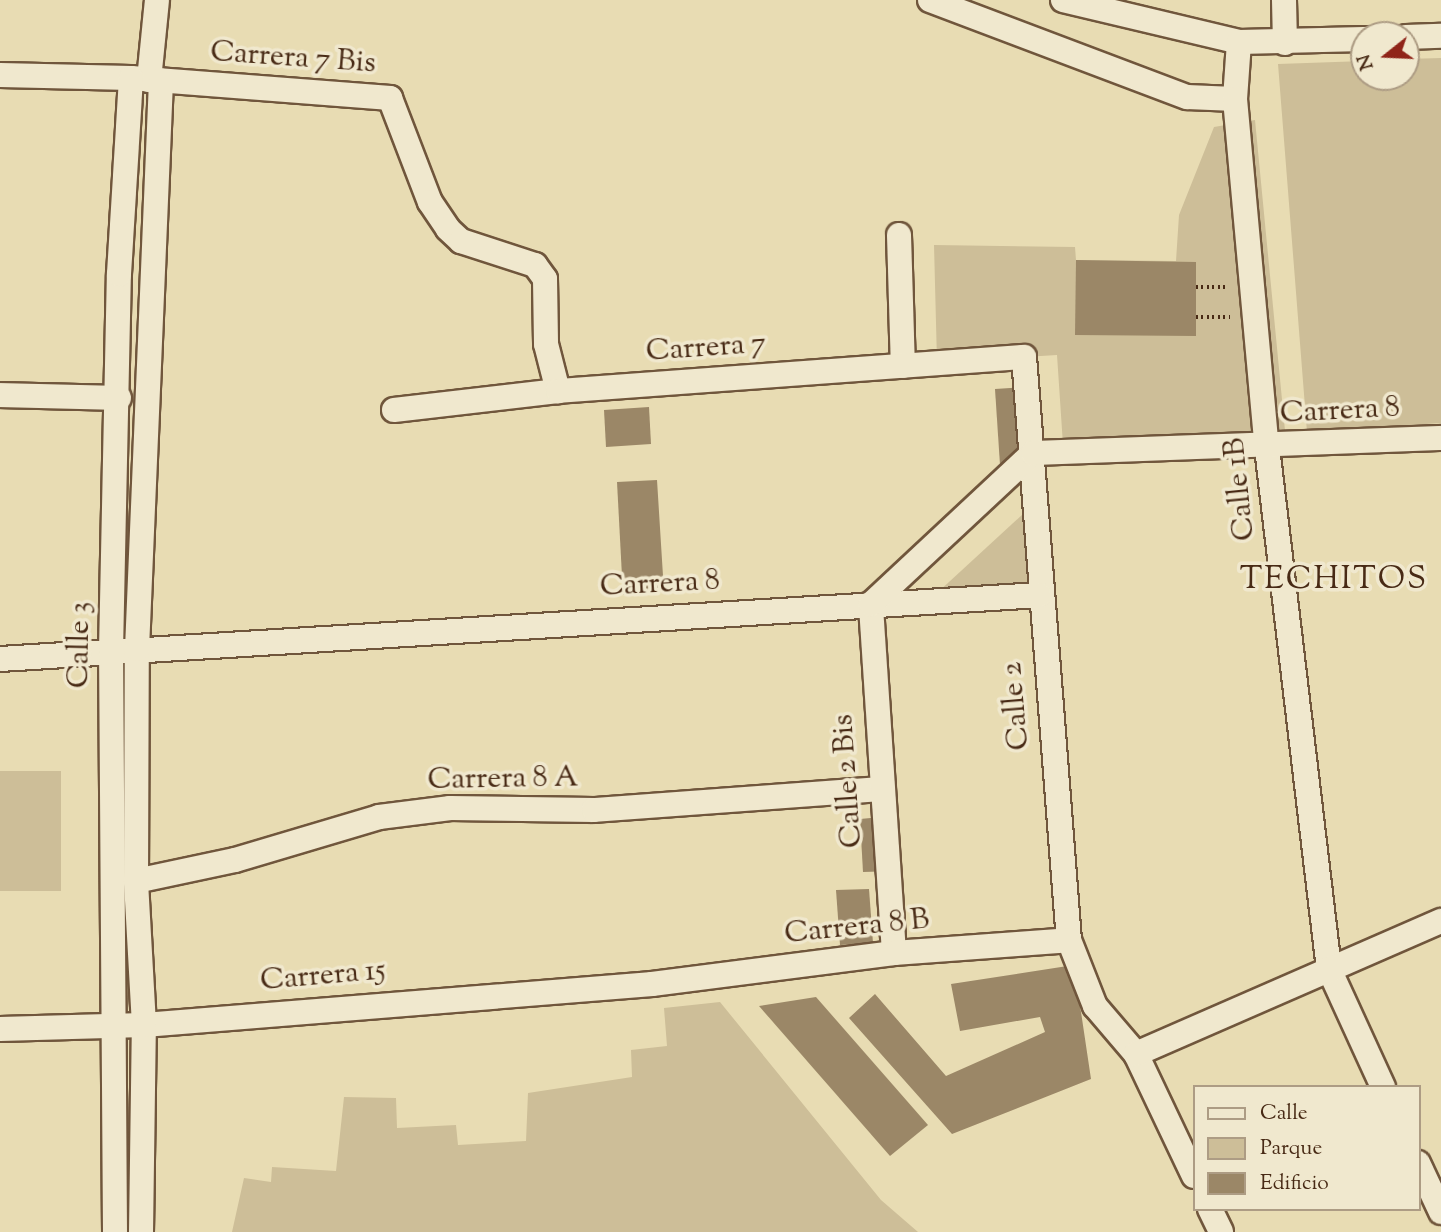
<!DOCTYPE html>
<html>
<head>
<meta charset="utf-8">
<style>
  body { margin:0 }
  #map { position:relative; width:1441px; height:1232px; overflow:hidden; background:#e8dcb3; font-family:"Sorts Mill Goudy",serif }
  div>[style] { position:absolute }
  .green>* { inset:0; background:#cdbe98 }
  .building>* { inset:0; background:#9b8767 }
  .path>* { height:4.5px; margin-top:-2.25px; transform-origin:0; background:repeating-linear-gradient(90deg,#482a15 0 2px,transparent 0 5.5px) }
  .roads { filter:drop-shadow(2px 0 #70563c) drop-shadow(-2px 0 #70563c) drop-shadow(0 2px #70563c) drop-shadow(0 -2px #70563c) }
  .street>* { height:24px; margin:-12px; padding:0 12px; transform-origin:12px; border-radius:12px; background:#f0e8ce }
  span { translate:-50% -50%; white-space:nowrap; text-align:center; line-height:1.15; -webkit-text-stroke:7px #f0e8ce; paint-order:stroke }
  .street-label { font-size:30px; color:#482a15 }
  .neighbourhood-label { font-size:32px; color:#482a15; letter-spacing:2px }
  .legend { position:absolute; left:1193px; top:1085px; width:228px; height:126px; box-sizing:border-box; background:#f0e8ce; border:2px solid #ad9c84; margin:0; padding:9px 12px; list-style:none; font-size:21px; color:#482a15 }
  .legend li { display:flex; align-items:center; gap:14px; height:35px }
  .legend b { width:35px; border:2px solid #ad9c84 }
  .north { position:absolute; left:1350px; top:21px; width:70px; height:70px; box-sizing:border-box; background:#f0e8ce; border:2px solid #ad9c84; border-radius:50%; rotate:252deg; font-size:19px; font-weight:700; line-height:28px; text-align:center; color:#482a15 }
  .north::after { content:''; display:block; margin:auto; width:24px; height:32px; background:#8f2418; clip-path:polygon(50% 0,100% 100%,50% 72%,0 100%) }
</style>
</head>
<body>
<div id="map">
  <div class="green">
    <div style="clip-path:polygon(1441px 58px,1441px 423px,1307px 432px,1278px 64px,1364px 61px,1364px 77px,1406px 77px,1406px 59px)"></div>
    <div style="clip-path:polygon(1255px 120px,1286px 441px,1064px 460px,1057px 355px,937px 362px,934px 245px,1075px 247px,1076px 260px,1176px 261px,1179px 215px,1214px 127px)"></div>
    <div style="clip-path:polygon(1048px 491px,1054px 586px,924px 605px)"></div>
    <div style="clip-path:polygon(0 771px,61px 771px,61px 891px,0 891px)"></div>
    <div style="clip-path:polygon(720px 1002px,881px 1200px,918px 1232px,232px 1232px,244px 1178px,271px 1182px,272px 1167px,336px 1171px,344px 1097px,396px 1098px,397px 1128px,456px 1125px,458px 1145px,526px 1141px,528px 1093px,632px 1077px,631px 1050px,667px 1046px,664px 1008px)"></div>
  </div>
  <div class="building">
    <div style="clip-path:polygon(1076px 260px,1196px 262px,1196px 336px,1075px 335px)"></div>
    <div style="clip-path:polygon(1038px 386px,1043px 462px,1000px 465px,995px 389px)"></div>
    <div style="clip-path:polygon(649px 407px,651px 444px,606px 447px,604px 410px)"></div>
    <div style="clip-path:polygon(657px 480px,664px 592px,623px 595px,617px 482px)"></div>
    <div style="clip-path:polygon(892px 816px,896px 871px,863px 872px,860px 819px)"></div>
    <div style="clip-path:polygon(869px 889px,873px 943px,840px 945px,836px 890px)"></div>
    <div style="clip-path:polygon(1074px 965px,1091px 1079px,952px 1134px,849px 1018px,875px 994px,946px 1076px,1045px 1032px,1040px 1017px,960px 1031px,951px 984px)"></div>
    <div style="clip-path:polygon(816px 997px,928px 1125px,890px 1156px,759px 1006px)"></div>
  </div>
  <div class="path">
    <div style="left:1196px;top:287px;width:31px"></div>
    <div style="left:1196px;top:317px;width:34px"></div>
  </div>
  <div class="roads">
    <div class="street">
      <div style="left:930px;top:0;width:275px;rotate:20.7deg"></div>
      <div style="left:1187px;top:97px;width:48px;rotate:2.4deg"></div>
      <div style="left:1063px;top:0;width:181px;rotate:13.4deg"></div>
      <div style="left:1239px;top:42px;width:125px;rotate:-1.4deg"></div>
      <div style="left:1284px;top:0;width:43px;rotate:88.7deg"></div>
      <div style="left:1406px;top:37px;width:35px;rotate:-2deg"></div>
      <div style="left:1239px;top:42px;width:57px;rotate:94deg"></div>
      <div style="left:1235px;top:99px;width:350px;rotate:84.8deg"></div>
      <div style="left:1267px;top:448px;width:525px;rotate:83.21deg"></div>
      <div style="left:1329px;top:969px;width:130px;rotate:65.4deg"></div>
      <div style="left:0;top:75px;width:131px;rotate:1.3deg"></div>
      <div style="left:131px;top:78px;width:260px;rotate:4.4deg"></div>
      <div style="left:390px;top:98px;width:111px;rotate:69deg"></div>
      <div style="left:430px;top:202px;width:32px;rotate:56deg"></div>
      <div style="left:448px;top:229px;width:18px;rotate:43deg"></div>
      <div style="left:461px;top:241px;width:78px;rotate:18deg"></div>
      <div style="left:535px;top:265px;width:17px;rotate:54deg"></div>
      <div style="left:545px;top:279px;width:65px;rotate:89.1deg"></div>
      <div style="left:546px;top:344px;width:49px;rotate:75.7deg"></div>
      <div style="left:149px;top:80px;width:80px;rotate:-84.3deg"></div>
      <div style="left:899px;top:235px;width:131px;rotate:88.3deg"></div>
      <div style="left:0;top:395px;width:119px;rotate:1.4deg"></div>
      <div style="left:394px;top:410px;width:165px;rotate:-6.6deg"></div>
      <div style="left:558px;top:391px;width:467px;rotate:-4.2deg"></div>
      <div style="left:1024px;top:357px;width:585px;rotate:85.59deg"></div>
      <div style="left:1069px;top:940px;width:71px;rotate:68.5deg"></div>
      <div style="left:1095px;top:1006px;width:63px;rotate:49.5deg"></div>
      <div style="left:1136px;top:1054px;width:135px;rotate:64.6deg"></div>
      <div style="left:0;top:659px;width:1041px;rotate:-3.52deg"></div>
      <div style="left:136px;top:881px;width:101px;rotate:-12deg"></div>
      <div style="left:235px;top:860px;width:150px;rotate:-16.6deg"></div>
      <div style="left:379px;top:817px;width:72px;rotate:-7.2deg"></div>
      <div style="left:450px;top:808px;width:144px;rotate:0.8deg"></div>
      <div style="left:594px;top:810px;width:286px;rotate:-4.2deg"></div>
      <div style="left:894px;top:953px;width:350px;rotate:-93.8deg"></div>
      <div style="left:871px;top:604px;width:221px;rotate:-43deg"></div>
      <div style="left:1033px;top:453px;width:408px;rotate:-2.1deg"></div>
      <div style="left:0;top:1029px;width:144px;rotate:-1.6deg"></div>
      <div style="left:144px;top:1025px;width:510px;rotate:-4.61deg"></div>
      <div style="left:652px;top:984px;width:244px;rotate:-7.3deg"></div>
      <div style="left:894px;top:953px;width:175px;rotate:-4.2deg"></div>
      <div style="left:1136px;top:1054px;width:333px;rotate:-23.6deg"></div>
      <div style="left:1418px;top:1163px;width:54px;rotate:64.9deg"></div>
      <div style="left:1210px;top:1209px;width:25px;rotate:64deg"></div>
      <div style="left:115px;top:1232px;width:581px;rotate:-90.39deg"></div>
      <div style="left:111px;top:651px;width:377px;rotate:-88.8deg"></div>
      <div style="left:119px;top:274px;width:196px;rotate:-86.5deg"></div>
      <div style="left:141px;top:1232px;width:207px;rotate:-89.2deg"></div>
      <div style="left:144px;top:1025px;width:144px;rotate:-93.2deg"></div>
      <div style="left:136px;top:881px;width:232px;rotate:-89.8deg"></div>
      <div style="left:137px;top:649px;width:569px;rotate:-87.58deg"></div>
    </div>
  </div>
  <div class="street-label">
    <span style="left:293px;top:59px;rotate:4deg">Carrera 7 Bis</span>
    <span style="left:706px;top:349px;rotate:-4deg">Carrera 7</span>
    <span style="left:1340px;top:412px;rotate:-3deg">Carrera 8</span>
    <span style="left:1241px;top:489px;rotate:-96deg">Calle 1B</span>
    <span style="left:660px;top:585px;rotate:-3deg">Carrera 8</span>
    <span style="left:81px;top:645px;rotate:-89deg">Calle 3</span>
    <span style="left:1017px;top:706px;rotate:-95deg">Calle 2</span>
    <span style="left:503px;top:780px;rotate:-1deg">Carrera 8 A</span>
    <span style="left:849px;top:781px;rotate:-94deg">Calle 2 Bis</span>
    <span style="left:857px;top:928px;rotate:-6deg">Carrera 8 B</span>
    <span style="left:323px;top:977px;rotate:-5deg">Carrera 15</span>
  </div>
  <div class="neighbourhood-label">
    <span style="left:1334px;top:580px">TECHITOS</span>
  </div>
  <ul class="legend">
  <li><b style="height:9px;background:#f0e8ce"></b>Calle</li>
  <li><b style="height:19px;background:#cdbe98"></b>Parque</li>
  <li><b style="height:19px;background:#9b8767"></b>Edificio</li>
  </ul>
  <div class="north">N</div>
</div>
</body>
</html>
